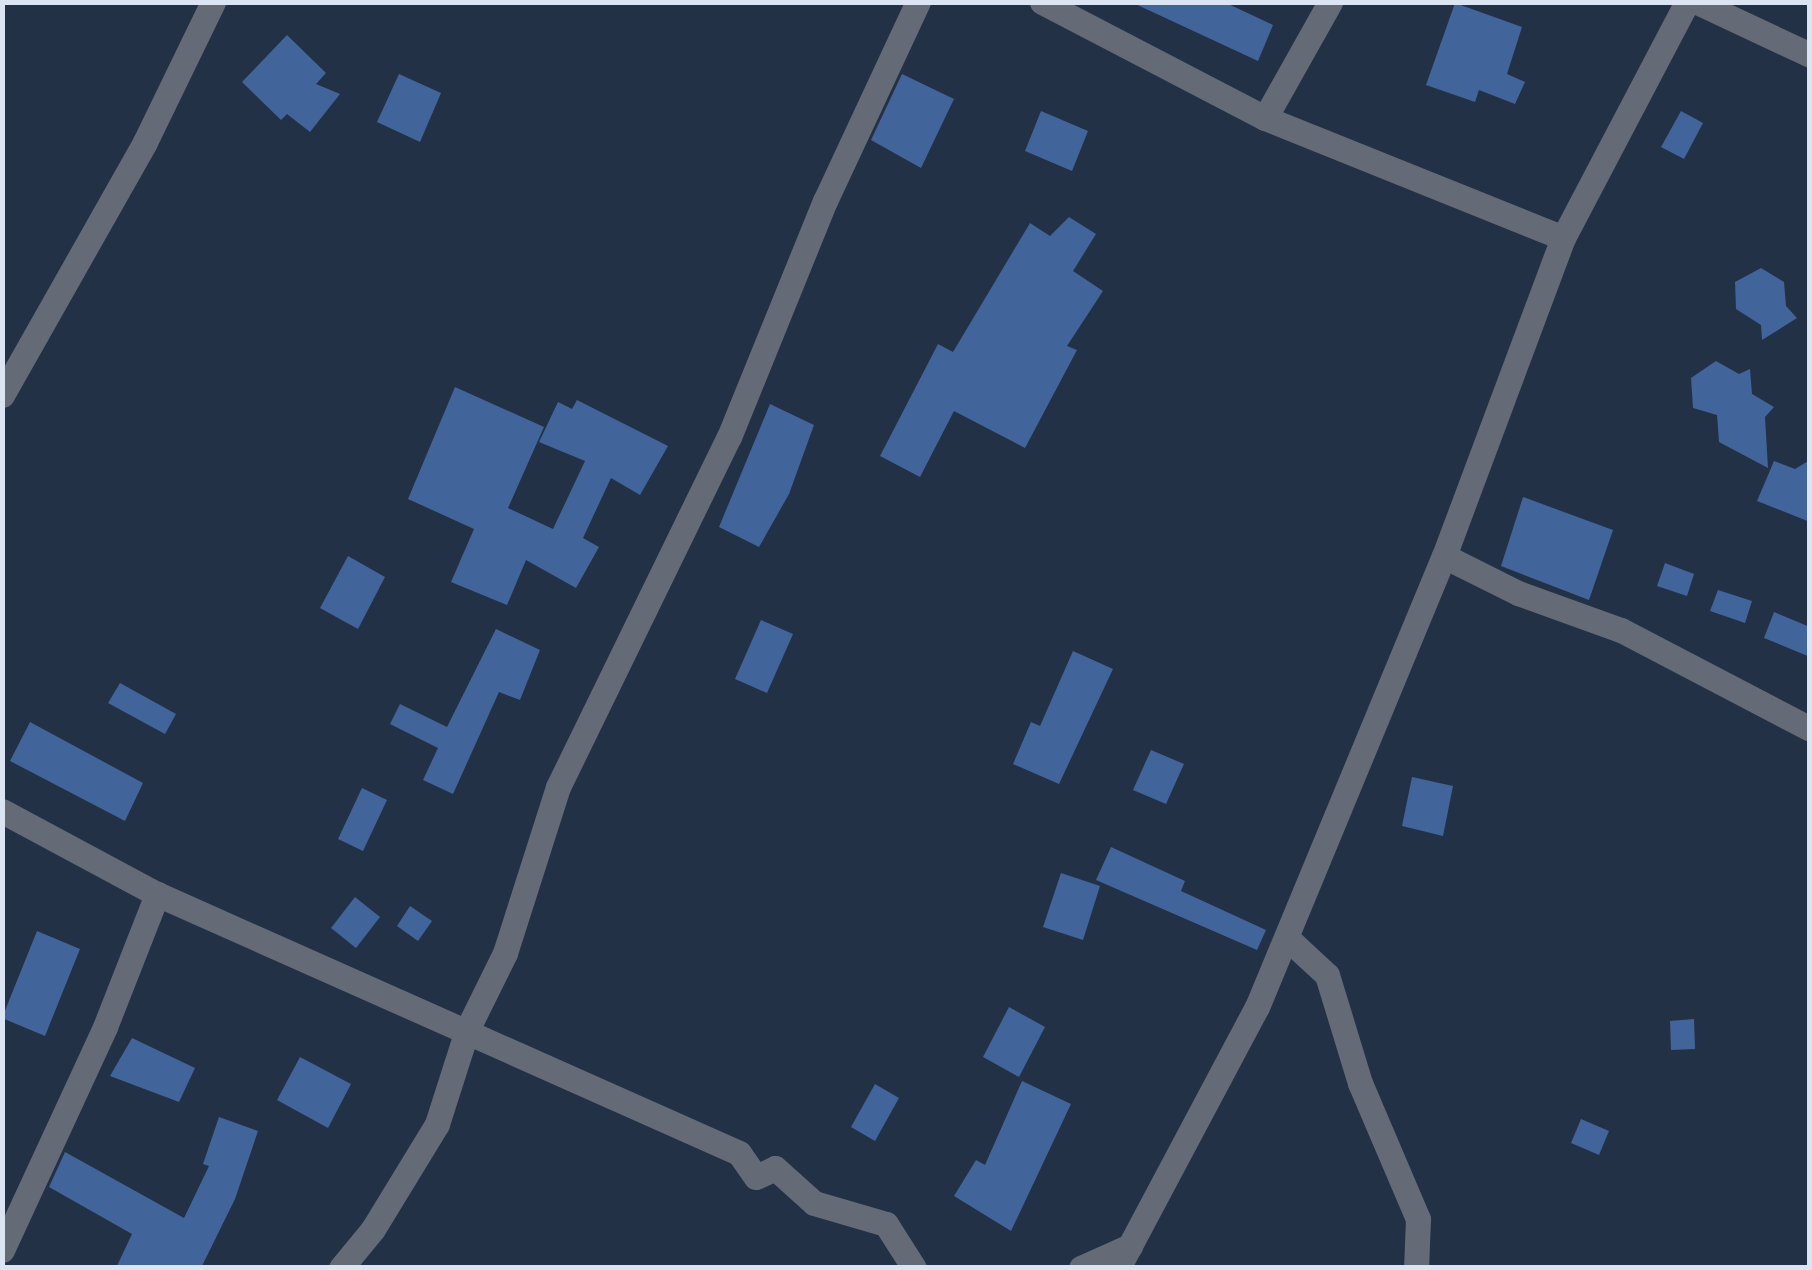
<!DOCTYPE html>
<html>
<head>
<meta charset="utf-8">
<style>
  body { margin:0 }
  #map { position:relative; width:1812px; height:1270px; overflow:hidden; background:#233147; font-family:"Noto Sans",sans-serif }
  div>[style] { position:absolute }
  .building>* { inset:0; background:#41649a }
  .minor>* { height:25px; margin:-12.5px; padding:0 12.5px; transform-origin:12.5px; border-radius:12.5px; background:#646b77 }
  span { translate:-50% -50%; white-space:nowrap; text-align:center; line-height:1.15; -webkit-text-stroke:9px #19273c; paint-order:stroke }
  .frame { position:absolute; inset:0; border:5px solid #dae4f2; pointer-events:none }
</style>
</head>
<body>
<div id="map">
  <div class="building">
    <div style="clip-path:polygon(1131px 2px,1224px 2px,1273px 25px,1258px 61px)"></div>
    <div style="clip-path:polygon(1455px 3px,1522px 27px,1507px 74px,1525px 82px,1515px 104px,1479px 90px,1475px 102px,1426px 85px)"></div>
    <div style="clip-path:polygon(287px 35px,326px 73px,316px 84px,340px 94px,310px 132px,287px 114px,281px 120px,242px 82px)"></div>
    <div style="clip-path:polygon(399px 74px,441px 93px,420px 142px,377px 122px)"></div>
    <div style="clip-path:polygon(902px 74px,954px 99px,921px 168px,871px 140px)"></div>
    <div style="clip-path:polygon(1041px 111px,1088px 131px,1072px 171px,1025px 151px)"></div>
    <div style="clip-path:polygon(1681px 111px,1703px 123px,1684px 159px,1661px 147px)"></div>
    <div style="clip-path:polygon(1069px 217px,1096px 234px,1073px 271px,1103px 291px,1067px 346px,1077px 350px,1025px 448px,954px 411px,920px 477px,880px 456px,938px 344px,953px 352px,1030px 223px,1050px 236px)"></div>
    <div style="clip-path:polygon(1761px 268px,1784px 282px,1786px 306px,1797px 318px,1762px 340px,1761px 325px,1736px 309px,1735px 282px)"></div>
    <div style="clip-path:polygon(1716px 361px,1739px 374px,1750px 369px,1752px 394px,1774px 407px,1765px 417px,1768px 468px,1719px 442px,1717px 415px,1693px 408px,1691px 378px)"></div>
    <div style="clip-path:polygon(455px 387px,544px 427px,508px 508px,553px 529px,585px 461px,539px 442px,558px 402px,572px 409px,577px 400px,668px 446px,640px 495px,611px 478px,583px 538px,599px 547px,576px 588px,526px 560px,507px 605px,451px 582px,474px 529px,408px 499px)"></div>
    <div style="clip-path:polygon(770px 404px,814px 425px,789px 494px,759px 547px,719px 527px)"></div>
    <div style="clip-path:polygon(1810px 460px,1810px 522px,1757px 501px,1774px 461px,1795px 469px)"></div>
    <div style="clip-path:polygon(1523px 497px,1613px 530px,1589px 600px,1501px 566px)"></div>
    <div style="clip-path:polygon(348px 556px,385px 577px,358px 629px,320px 608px)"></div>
    <div style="clip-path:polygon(1665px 563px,1694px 574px,1687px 596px,1657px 586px)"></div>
    <div style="clip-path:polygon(1718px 590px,1752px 601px,1745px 623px,1710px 611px)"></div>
    <div style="clip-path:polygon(1774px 612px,1810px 627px,1810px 657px,1764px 638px)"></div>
    <div style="clip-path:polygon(761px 620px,793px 634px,767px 693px,735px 679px)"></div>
    <div style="clip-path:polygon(496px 629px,540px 650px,520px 700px,499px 692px,453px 794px,423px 780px,438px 748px,390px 724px,400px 704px,447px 727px)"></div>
    <div style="clip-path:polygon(1073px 651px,1113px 669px,1059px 784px,1013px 764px,1031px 722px,1040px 726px)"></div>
    <div style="clip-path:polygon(120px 683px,176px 714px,165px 734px,108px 703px)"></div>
    <div style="clip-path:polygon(30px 722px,143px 783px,125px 821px,10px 761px)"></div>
    <div style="clip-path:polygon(1151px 750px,1184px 764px,1166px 804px,1133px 790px)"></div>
    <div style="clip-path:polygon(1412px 777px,1453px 786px,1443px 836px,1402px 826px)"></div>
    <div style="clip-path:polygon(362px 788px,387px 800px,363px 851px,338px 839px)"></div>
    <div style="clip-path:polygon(1111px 847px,1185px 881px,1181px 891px,1266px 930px,1257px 950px,1096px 880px)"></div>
    <div style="clip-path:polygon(1061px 873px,1100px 886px,1083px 940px,1043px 927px)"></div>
    <div style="clip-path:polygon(355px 897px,380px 917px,356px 948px,331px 928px)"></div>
    <div style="clip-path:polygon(410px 906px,432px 921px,418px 941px,397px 926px)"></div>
    <div style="clip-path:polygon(37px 931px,80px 949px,45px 1036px,2px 1018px)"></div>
    <div style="clip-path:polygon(1009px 1007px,1045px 1027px,1019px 1077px,983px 1057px)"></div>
    <div style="clip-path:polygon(1694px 1019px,1695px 1049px,1671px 1050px,1670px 1021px)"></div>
    <div style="clip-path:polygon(132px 1038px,195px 1068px,179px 1102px,110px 1076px)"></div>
    <div style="clip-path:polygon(300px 1057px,351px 1084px,328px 1128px,277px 1100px)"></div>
    <div style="clip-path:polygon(1022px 1081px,1071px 1104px,1011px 1231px,954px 1196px,976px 1160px,985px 1165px)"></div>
    <div style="clip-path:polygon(875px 1084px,899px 1098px,875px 1141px,851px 1127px)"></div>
    <div style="clip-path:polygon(219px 1117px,258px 1131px,235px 1199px,201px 1268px,116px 1268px,132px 1234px,49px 1187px,65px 1152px,184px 1218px,209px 1166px,203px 1164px)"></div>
    <div style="clip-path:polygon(1581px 1119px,1609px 1131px,1599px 1155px,1571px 1143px)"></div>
  </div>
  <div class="minor">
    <div style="left:1042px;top:2px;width:251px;rotate:27.5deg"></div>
    <div style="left:1265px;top:118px;width:321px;rotate:21.9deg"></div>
    <div style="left:1697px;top:2px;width:125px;rotate:25.1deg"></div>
    <div style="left:1265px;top:118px;width:133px;rotate:-60.7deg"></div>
    <div style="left:2px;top:395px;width:291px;rotate:-60.5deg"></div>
    <div style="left:145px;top:142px;width:156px;rotate:-64.1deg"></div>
    <div style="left:1444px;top:556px;width:83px;rotate:26.6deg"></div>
    <div style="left:1518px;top:593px;width:109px;rotate:19.8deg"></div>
    <div style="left:1621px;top:630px;width:213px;rotate:27.6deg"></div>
    <div style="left:2px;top:811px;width:176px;rotate:28.2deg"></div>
    <div style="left:157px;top:894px;width:637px;rotate:23.99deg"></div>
    <div style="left:739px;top:1153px;width:29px;rotate:55deg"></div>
    <div style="left:756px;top:1177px;width:21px;rotate:-25deg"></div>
    <div style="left:775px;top:1168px;width:52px;rotate:41.9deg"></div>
    <div style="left:814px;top:1203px;width:75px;rotate:16.3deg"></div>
    <div style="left:886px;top:1224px;width:52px;rotate:57.5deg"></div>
    <div style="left:1287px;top:938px;width:54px;rotate:42.8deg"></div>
    <div style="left:1327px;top:975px;width:113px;rotate:73deg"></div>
    <div style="left:1360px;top:1083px;width:148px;rotate:66.9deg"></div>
    <div style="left:1418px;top:1219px;width:49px;rotate:92.3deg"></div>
    <div style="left:2px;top:1250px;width:246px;rotate:-65.2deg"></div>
    <div style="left:105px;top:1027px;width:143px;rotate:-68.6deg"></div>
    <div style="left:341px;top:1268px;width:50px;rotate:-50.6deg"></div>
    <div style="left:373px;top:1229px;width:123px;rotate:-58.6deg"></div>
    <div style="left:437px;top:1124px;width:99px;rotate:-72.3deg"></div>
    <div style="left:467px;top:1030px;width:86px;rotate:-63.7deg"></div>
    <div style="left:505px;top:953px;width:174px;rotate:-72.3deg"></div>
    <div style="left:558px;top:787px;width:390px;rotate:-64deg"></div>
    <div style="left:729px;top:437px;width:255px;rotate:-67.9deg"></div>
    <div style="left:825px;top:201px;width:220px;rotate:-65deg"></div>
    <div style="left:1081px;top:1268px;width:54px;rotate:-24.2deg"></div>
    <div style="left:1118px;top:1268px;width:296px;rotate:-62deg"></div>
    <div style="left:1257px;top:1007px;width:488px;rotate:-67.5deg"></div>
    <div style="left:1444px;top:556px;width:340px;rotate:-69.5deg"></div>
    <div style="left:1563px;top:238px;width:267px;rotate:-62.3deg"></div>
  </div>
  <div class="frame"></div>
</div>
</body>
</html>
